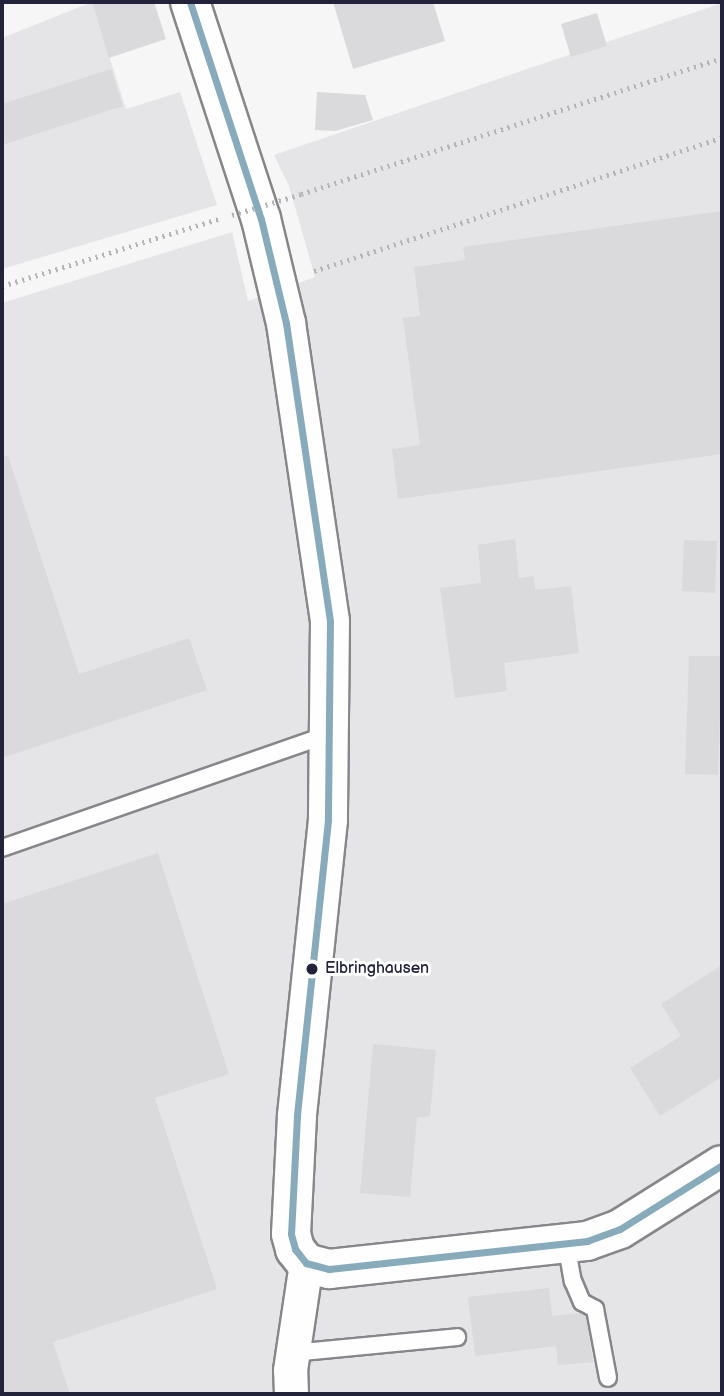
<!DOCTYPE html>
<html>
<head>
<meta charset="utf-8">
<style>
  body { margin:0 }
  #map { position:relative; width:724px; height:1396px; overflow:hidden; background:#f6f6f7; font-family:"Balsamiq Sans",sans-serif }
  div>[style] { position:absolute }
  .built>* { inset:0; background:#e5e5e8 }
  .building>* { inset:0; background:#dadadd }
  .path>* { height:4.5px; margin-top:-2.25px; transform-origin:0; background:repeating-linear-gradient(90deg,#b5b5b9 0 2px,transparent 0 7px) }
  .roads { filter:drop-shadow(2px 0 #86868b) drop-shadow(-2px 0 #86868b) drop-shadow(0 2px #86868b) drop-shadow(0 -2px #86868b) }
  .lane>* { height:16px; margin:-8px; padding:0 8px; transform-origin:8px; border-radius:8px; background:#fefefe }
  .street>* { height:33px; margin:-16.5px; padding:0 16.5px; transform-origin:16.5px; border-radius:16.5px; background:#fefefe }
  .secondary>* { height:38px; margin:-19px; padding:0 19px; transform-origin:19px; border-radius:19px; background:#fefefe }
  .path-bridge>* { height:4.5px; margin-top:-2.25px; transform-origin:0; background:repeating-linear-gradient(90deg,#b5b5b9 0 2px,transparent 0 7px) }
  .bus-1>* { height:7px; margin:-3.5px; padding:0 3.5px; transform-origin:3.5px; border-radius:3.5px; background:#88abbc }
  .dots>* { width:19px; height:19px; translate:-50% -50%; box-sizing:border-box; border:4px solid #fff; border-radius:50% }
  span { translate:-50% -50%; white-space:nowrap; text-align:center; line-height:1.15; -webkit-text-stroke:6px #fff; paint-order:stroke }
  .bus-label { font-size:16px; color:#22223b }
  .left { translate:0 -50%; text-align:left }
  .frame { position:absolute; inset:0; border:4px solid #22223b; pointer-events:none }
</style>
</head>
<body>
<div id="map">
  <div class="built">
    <div style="clip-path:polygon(92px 2px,126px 109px,180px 92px,217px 205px,2px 269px,2px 38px)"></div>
    <div style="clip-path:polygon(722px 3px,722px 1394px,2px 1394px,2px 303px,232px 232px,248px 301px,315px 277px,289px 186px,274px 155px)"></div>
  </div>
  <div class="building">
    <div style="clip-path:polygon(92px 2px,154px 2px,166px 39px,109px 58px)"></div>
    <div style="clip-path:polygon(333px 2px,433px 2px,445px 41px,353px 69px)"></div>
    <div style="clip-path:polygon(597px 13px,607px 46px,571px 57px,561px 24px)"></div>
    <div style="clip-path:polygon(111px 69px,123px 106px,2px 145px,2px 104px)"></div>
    <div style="clip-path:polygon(317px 92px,365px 95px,373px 120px,335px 131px,315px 130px)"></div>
    <div style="clip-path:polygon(722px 211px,722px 454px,398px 499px,392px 449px,420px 445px,403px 318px,420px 316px,414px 267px,465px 260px,463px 247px)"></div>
    <div style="clip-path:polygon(8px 456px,79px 674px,189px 638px,207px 690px,2px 758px,2px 457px)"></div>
    <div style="clip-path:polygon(515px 539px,519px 578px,534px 576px,535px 590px,571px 586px,579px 653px,504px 663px,507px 691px,455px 698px,440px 588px,481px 583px,478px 545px)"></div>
    <div style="clip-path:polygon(684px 540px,717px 541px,715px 593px,682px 591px)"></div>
    <div style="clip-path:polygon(689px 656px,722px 656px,718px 775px,685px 774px)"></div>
    <div style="clip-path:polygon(158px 853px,229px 1074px,155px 1098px,217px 1289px,53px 1342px,70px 1394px,2px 1394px,2px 904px)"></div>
    <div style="clip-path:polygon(722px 965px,722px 1077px,660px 1116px,630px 1068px,681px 1036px,661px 1004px)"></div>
    <div style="clip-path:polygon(373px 1044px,436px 1050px,430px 1116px,417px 1118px,410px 1197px,360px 1193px)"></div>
    <div style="clip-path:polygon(549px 1288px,552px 1316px,580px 1313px,586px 1316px,593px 1362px,558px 1365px,556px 1346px,475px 1356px,468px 1297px)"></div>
  </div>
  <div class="path">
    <div style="left:57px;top:2px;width:2px;rotate:90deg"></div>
    <div style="left:301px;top:194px;width:442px;rotate:-17.9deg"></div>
    <div style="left:314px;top:271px;width:429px;rotate:-18.1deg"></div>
    <div style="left:2px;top:286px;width:230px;rotate:-17.2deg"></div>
  </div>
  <div class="roads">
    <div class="lane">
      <div style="left:2px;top:848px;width:347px;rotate:-19.2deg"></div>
      <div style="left:566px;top:1243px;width:39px;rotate:80deg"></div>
      <div style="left:573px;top:1281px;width:23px;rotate:67deg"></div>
      <div style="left:582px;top:1302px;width:15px;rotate:28deg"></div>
      <div style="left:595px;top:1309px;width:70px;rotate:79.3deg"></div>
      <div style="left:292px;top:1353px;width:166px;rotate:-5.5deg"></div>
    </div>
    <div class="street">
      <div style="left:291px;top:1394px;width:24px;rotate:-92deg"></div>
      <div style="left:290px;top:1370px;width:108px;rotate:-81.5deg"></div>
    </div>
    <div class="secondary">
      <div style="left:190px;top:2px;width:228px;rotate:71.9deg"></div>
      <div style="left:261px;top:219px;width:107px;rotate:76.5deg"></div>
      <div style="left:286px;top:323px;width:301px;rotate:81.6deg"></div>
      <div style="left:330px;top:621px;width:199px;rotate:90.6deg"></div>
      <div style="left:328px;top:820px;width:298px;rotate:96deg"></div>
      <div style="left:297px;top:1116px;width:118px;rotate:92.9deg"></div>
      <div style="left:291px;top:1234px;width:16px;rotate:75deg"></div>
      <div style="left:295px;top:1249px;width:18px;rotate:52deg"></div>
      <div style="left:306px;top:1263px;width:24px;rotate:15deg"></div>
      <div style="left:329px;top:1269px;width:260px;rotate:-6.2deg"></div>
      <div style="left:587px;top:1241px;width:35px;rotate:-20deg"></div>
      <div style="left:620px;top:1229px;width:120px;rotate:-32.1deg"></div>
    </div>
  </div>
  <div class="path-bridge">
    <div style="left:232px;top:215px;width:72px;rotate:-16.9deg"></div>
  </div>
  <div class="bus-1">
    <div style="left:190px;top:2px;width:228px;rotate:71.9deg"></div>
    <div style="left:261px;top:219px;width:107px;rotate:76.5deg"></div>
    <div style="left:286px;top:323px;width:301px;rotate:81.6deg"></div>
    <div style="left:330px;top:621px;width:199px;rotate:90.6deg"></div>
    <div style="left:328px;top:820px;width:298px;rotate:96deg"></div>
    <div style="left:297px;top:1116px;width:118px;rotate:92.9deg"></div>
    <div style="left:291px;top:1234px;width:16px;rotate:75deg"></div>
    <div style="left:295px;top:1249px;width:18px;rotate:52deg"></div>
    <div style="left:306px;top:1263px;width:24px;rotate:15deg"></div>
    <div style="left:329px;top:1269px;width:260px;rotate:-6.2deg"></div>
    <div style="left:587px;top:1241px;width:35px;rotate:-20deg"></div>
    <div style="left:620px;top:1229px;width:120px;rotate:-32.1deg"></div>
  </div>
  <div class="dots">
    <div style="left:312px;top:969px;background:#22223b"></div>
  </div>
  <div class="bus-label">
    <span class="left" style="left:325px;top:969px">Elbringhausen</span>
  </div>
  <div class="frame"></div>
</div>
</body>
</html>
